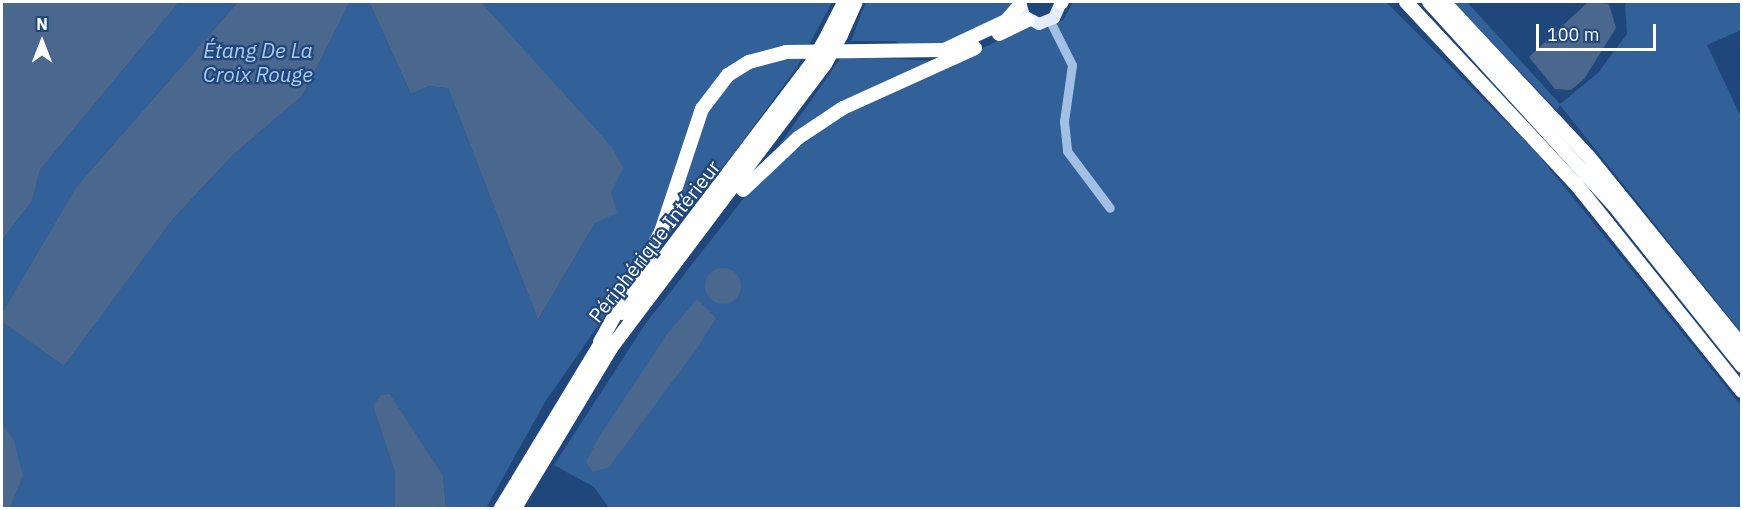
<!DOCTYPE html>
<html>
<head>
<meta charset="utf-8">
<style>
  body { margin:0 }
  #map { position:relative; width:1743px; height:510px; overflow:hidden; background:#20477b; font-family:"IBM Plex Sans",sans-serif }
  div>[style] { position:absolute }
  .green>* { inset:0; background:#326199 }
  .water>* { inset:0; background:#4a678e }
  .round { border-radius:50% }
  .minor>* { height:9px; margin:-4.5px; padding:0 4.5px; transform-origin:4.5px; border-radius:4.5px; background:#a2c0e6 }
  .major>* { height:12px; margin:-6px; padding:0 6px; transform-origin:6px; border-radius:6px; background:#e3edfd }
  .highway>* { height:14px; margin:-7px; padding:0 7px; transform-origin:7px; border-radius:7px; background:#fff }
  .highway-bridge>* { height:14px; margin:-7px; padding:0 7px; transform-origin:7px; border-radius:7px; background:#fff }
  span { translate:-50% -50%; white-space:nowrap; text-align:center; line-height:1.15; -webkit-text-stroke:4.5px #20477b; paint-order:stroke }
  .street-label { font-size:20px; color:#fff }
  .water-label { font-size:21px; color:#adcaee; font-style:italic }
  .frame { position:absolute; inset:0; border:3px solid #fff; pointer-events:none }
  .north { position:absolute; left:12px; top:12px; width:60px; height:60px; -webkit-text-stroke:4px #20477b; paint-order:stroke; rotate:0deg; font-size:16px; font-weight:700; line-height:24px; text-align:center; color:#fff }
  .north::after { content:''; display:block; margin:auto; width:21px; height:27px; background:#fff; clip-path:polygon(50% 0,100% 100%,50% 72%,0 100%) }
  .scale { position:absolute; left:1536px; top:24px; width:120px; height:27px; box-sizing:border-box; border:3px solid #fff; border-top:0; padding-left:8px; font-size:18px; line-height:21px; white-space:nowrap; color:#fff; -webkit-text-stroke:4px #20477b; paint-order:stroke }
</style>
</head>
<body>
<div id="map">
  <div class="green">
    <div style="clip-path:polygon(179px 2px,238px 2px,76px 187px,2px 313px,2px 240px,32px 201px,40px 170px)"></div>
    <div style="clip-path:polygon(350px 2px,369px 2px,411px 94px,429px 86px,448px 88px,538px 320px,595px 223px,544px 73px,481px 2px,832px 2px,797px 67px,743px 141px,669px 235px,656px 231px,636px 271px,545px 402px,486px 508px,446px 508px,443px 475px,390px 394px,373px 406px,395px 473px,395px 508px,10px 508px,23px 476px,2px 423px,2px 322px,64px 366px,173px 219px,234px 154px,302px 96px)"></div>
    <div style="clip-path:polygon(866px 2px,1014px 2px,1004px 14px,969px 35px,928px 48px,902px 48px,896px 41px,851px 41px)"></div>
    <div style="clip-path:polygon(1073px 2px,1386px 2px,1537px 153px,1742px 407px,1741px 508px,609px 508px,594px 487px,554px 465px,646px 323px,744px 198px,784px 158px,843px 115px,1027px 27px,1047px 28px,1063px 20px)"></div>
    <div style="clip-path:polygon(1453px 2px,1467px 2px,1560px 104px,1598px 73px,1627px 34px,1625px 2px,1741px 2px,1741px 30px,1707px 45px,1741px 117px,1741px 332px,1560px 105px,1557px 110px)"></div>
    <div style="clip-path:polygon(842px 56px,933px 61px,823px 113px,779px 146px)"></div>
  </div>
  <div class="water">
    <div style="clip-path:polygon(2px 2px,179px 2px,40px 170px,32px 201px,2px 240px)"></div>
    <div style="clip-path:polygon(238px 2px,350px 2px,302px 96px,234px 154px,173px 219px,64px 366px,2px 322px,2px 313px,76px 187px)"></div>
    <div style="clip-path:polygon(369px 2px,481px 2px,612px 147px,623px 168px,611px 192px,617px 213px,595px 223px,538px 320px,448px 88px,429px 86px,411px 94px)"></div>
    <div style="clip-path:polygon(1588px 2px,1609px 4px,1616px 28px,1584px 79px,1571px 90px,1555px 89px,1529px 57px)"></div>
    <div class="round" style="left:705px;top:268px;width:36px;height:36px"></div>
    <div style="clip-path:polygon(697px 299px,716px 318px,698px 347px,609px 467px,593px 472px,586px 462px,600px 435px,667px 334px)"></div>
    <div style="clip-path:polygon(390px 394px,443px 475px,446px 508px,395px 508px,395px 473px,373px 406px,381px 395px)"></div>
    <div style="clip-path:polygon(2px 423px,14px 441px,23px 476px,10px 508px,2px 508px)"></div>
  </div>
  <div class="minor">
    <div style="left:1050px;top:21px;width:49px;rotate:63.4deg"></div>
    <div style="left:1072px;top:65px;width:57px;rotate:98.1deg"></div>
    <div style="left:1064px;top:121px;width:30px;rotate:84deg"></div>
    <div style="left:1067px;top:151px;width:71px;rotate:53deg"></div>
  </div>
  <div class="major">
    <div style="left:1020px;top:2px;width:15px;rotate:74deg"></div>
    <div style="left:1024px;top:16px;width:17px;rotate:28deg"></div>
    <div style="left:1039px;top:24px;width:16px;rotate:-22deg"></div>
    <div style="left:1054px;top:18px;width:17px;rotate:-66deg"></div>
  </div>
  <div class="highway">
    <div style="left:1406px;top:2px;width:249px;rotate:47deg"></div>
    <div style="left:1576px;top:184px;width:265px;rotate:51.3deg"></div>
    <div style="left:1429px;top:2px;width:272px;rotate:47.7deg"></div>
    <div style="left:1612px;top:203px;width:208px;rotate:51.4deg"></div>
    <div style="left:1444px;top:2px;width:212px;rotate:46.9deg"></div>
    <div style="left:1589px;top:157px;width:243px;rotate:51deg"></div>
    <div style="left:1061px;top:3px;width:1px;rotate:-45deg"></div>
    <div style="left:828px;top:34px;width:36px;rotate:-63deg"></div>
    <div style="left:999px;top:34px;width:32px;rotate:-26deg"></div>
    <div style="left:841px;top:35px;width:36px;rotate:-66deg"></div>
    <div style="left:743px;top:190px;width:76px;rotate:-43.4deg"></div>
    <div style="left:798px;top:138px;width:54px;rotate:-33.7deg"></div>
    <div style="left:843px;top:108px;width:145px;rotate:-24.4deg"></div>
    <div style="left:622px;top:313px;width:313px;rotate:-52.8deg"></div>
    <div style="left:600px;top:342px;width:126px;rotate:-61deg"></div>
    <div style="left:661px;top:232px;width:130px;rotate:-71.6deg"></div>
    <div style="left:702px;top:109px;width:43px;rotate:-52.6deg"></div>
    <div style="left:728px;top:75px;width:25px;rotate:-32deg"></div>
    <div style="left:749px;top:62px;width:38px;rotate:-15deg"></div>
    <div style="left:786px;top:52px;width:158px;rotate:-0.7deg"></div>
    <div style="left:944px;top:50px;width:68px;rotate:-25.1deg"></div>
    <div style="left:1006px;top:21px;width:21px;rotate:-49deg"></div>
    <div style="left:501px;top:508px;width:201px;rotate:-58.8deg"></div>
    <div style="left:515px;top:508px;width:187px;rotate:-59deg"></div>
    <div style="left:611px;top:348px;width:356px;rotate:-53deg"></div>
  </div>
  <div class="highway-bridge">
    <div style="left:811px;top:64px;width:34px;rotate:-60deg"></div>
    <div style="left:825px;top:64px;width:33px;rotate:-61deg"></div>
  </div>
  <div class="street-label">
    <span style="left:654px;top:241px;rotate:-52deg">Périphérique Intérieur</span>
  </div>
  <div class="water-label">
    <span style="left:258px;top:62px">Étang De La<br>Croix Rouge</span>
  </div>
  <div class="frame"></div>
  <div class="north">N</div>
  <div class="scale">100 m</div>
</div>
</body>
</html>
